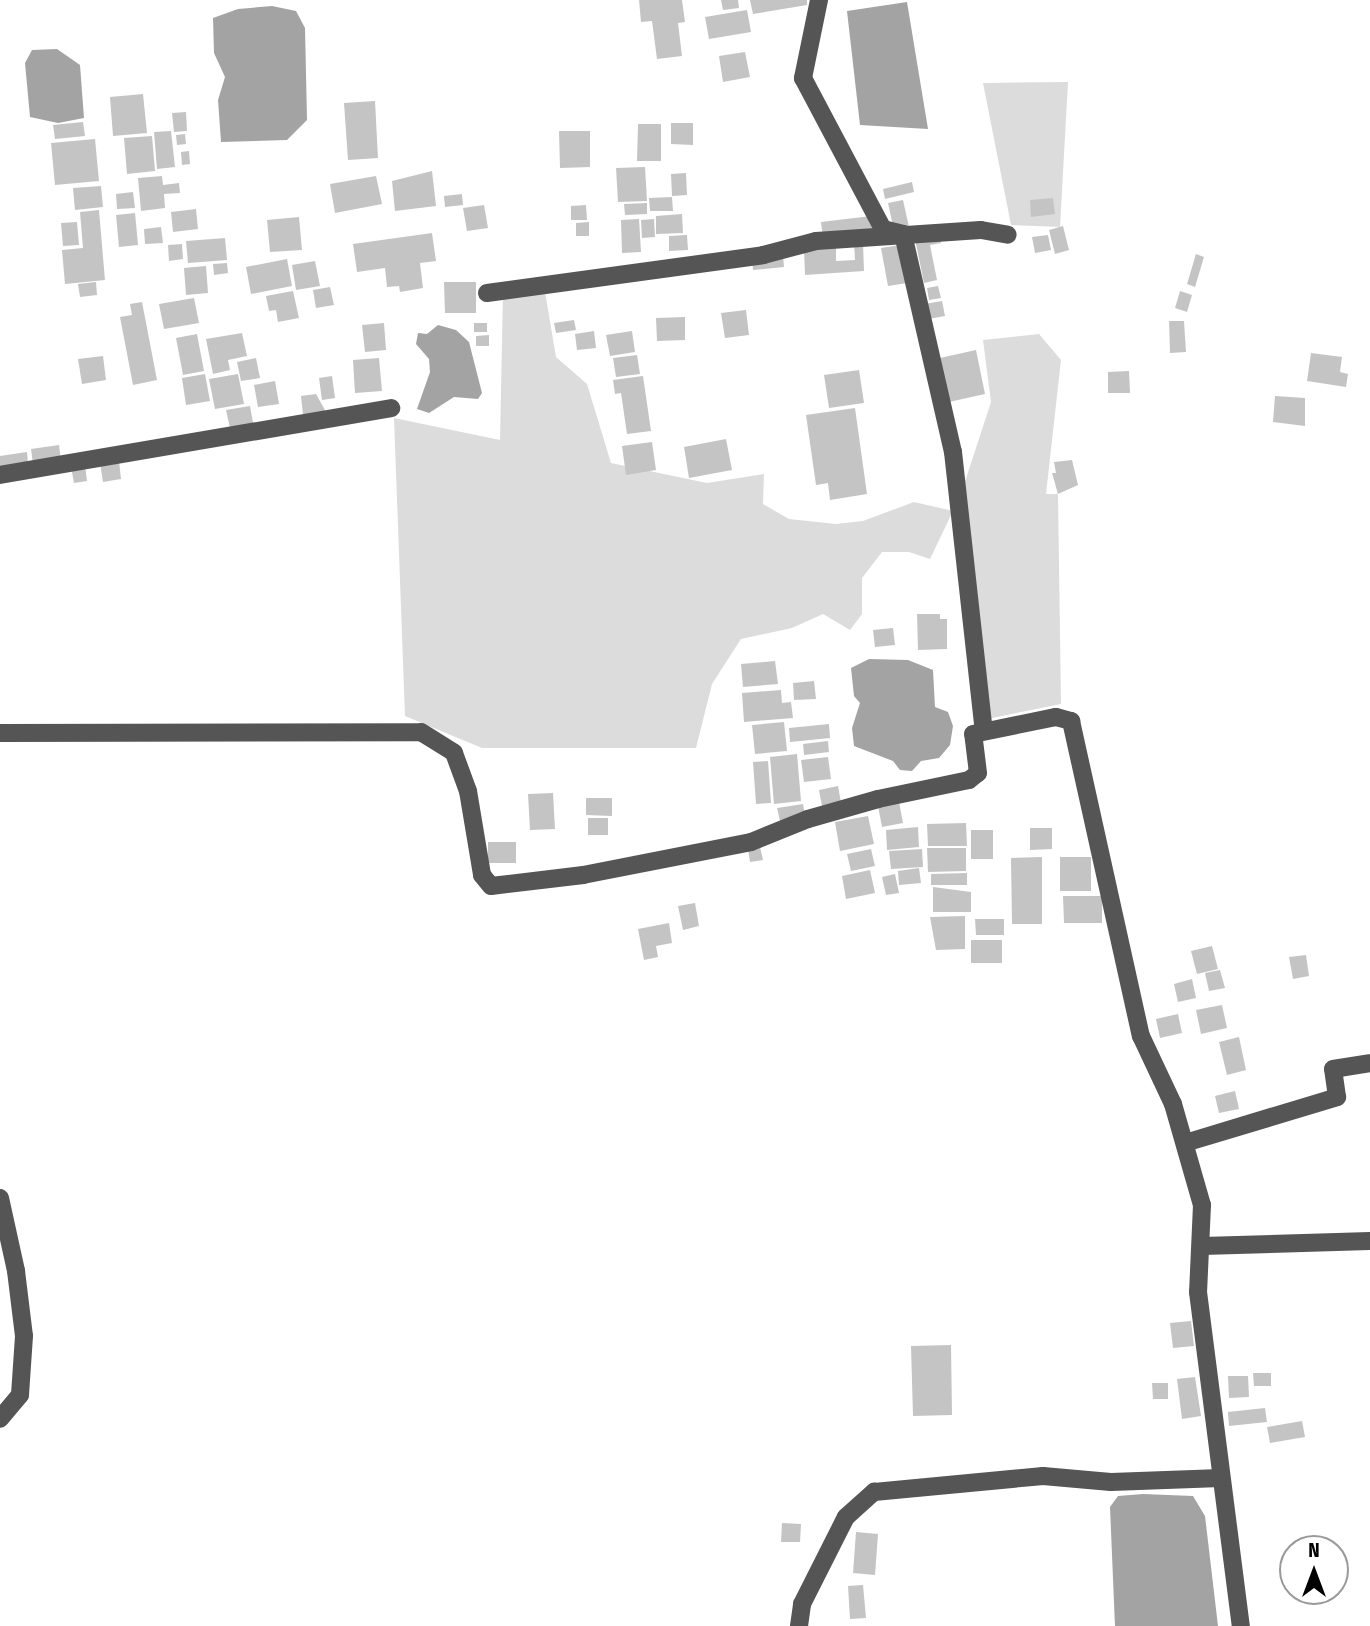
<!DOCTYPE html>
<html>
<head>
<meta charset="utf-8">
<style>
  body { margin:0 }
  #map { position:relative; width:1370px; height:1626px; overflow:hidden; background:#fff; font-family:"Fira Sans Condensed",sans-serif }
  div>[style] { position:absolute }
  .green>* { inset:0; background:#dcdcdc }
  .water>* { inset:0; background:#a3a3a3 }
  .building>* { inset:0; background:#c4c4c4 }
  .minor>* { height:18px; margin:-9px; padding:0 9px; transform-origin:9px; border-radius:9px; background:#555 }
  span { translate:-50% -50%; white-space:nowrap; text-align:center; line-height:1.15; -webkit-text-stroke:5px #fff; paint-order:stroke }
  .north { position:absolute; left:1279px; top:1535px; width:70px; height:70px; box-sizing:border-box; background:#fff; border:2px solid #999; border-radius:50%; rotate:0deg; font-size:19px; font-weight:700; line-height:28px; text-align:center; color:#000 }
  .north::after { content:''; display:block; margin:auto; width:24px; height:32px; background:#000; clip-path:polygon(50% 0,100% 100%,50% 72%,0 100%) }
</style>
</head>
<body>
<div id="map">
  <div class="green">
    <div style="clip-path:polygon(1068px 82px,1060px 227px,1011px 225px,983px 83px)"></div>
    <div style="clip-path:polygon(544px 286px,556px 357px,587px 384px,611px 463px,707px 483px,764px 474px,763px 504px,789px 519px,836px 524px,863px 521px,914px 502px,953px 511px,930px 559px,909px 552px,882px 552px,862px 578px,862px 614px,850px 630px,823px 614px,792px 628px,741px 639px,712px 684px,696px 748px,482px 748px,405px 716px,394px 418px,500px 440px,503px 291px)"></div>
    <div style="clip-path:polygon(1039px 334px,1061px 360px,1046px 494px,1058px 494px,1061px 704px,982px 720px,958px 503px,991px 402px,983px 340px)"></div>
  </div>
  <div class="water">
    <div style="clip-path:polygon(907px 2px,928px 129px,860px 125px,847px 11px)"></div>
    <div style="clip-path:polygon(272px 6px,296px 11px,305px 28px,307px 120px,287px 140px,221px 142px,218px 100px,225px 77px,214px 53px,213px 18px,238px 9px)"></div>
    <div style="clip-path:polygon(57px 49px,80px 65px,84px 118px,58px 123px,30px 117px,25px 63px,32px 50px)"></div>
    <div style="clip-path:polygon(438px 325px,456px 330px,469px 342px,482px 393px,478px 399px,454px 397px,429px 413px,417px 409px,430px 372px,429px 359px,416px 344px,418px 333px,427px 334px)"></div>
    <div style="clip-path:polygon(869px 659px,908px 660px,933px 670px,935px 707px,948px 712px,953px 726px,950px 745px,939px 758px,921px 761px,912px 771px,900px 770px,893px 761px,854px 746px,852px 728px,860px 703px,854px 696px,851px 668px)"></div>
    <div style="clip-path:polygon(1143px 1494px,1193px 1496px,1205px 1516px,1218px 1626px,1115px 1626px,1110px 1507px,1118px 1496px)"></div>
  </div>
  <div class="building">
    <div style="clip-path:polygon(639px 0,682px 0,685px 22px,678px 23px,682px 56px,657px 59px,652px 21px,641px 22px)"></div>
    <div style="clip-path:polygon(721px 0,738px 0,739px 8px,723px 10px)"></div>
    <div style="clip-path:polygon(750px 0,807px 0,807px 5px,753px 14px)"></div>
    <div style="clip-path:polygon(747px 10px,751px 32px,709px 39px,705px 17px)"></div>
    <div style="clip-path:polygon(745px 52px,750px 77px,723px 82px,719px 56px)"></div>
    <div style="clip-path:polygon(143px 94px,147px 133px,113px 136px,110px 97px)"></div>
    <div style="clip-path:polygon(375px 101px,378px 158px,348px 160px,344px 103px)"></div>
    <div style="clip-path:polygon(186px 112px,187px 131px,174px 132px,172px 113px)"></div>
    <div style="clip-path:polygon(83px 122px,85px 136px,55px 139px,53px 125px)"></div>
    <div style="clip-path:polygon(671px 123px,693px 123px,693px 145px,671px 144px)"></div>
    <div style="clip-path:polygon(638px 124px,661px 124px,661px 161px,637px 161px)"></div>
    <div style="clip-path:polygon(171px 131px,175px 167px,157px 169px,154px 132px)"></div>
    <div style="clip-path:polygon(559px 131px,590px 131px,590px 167px,560px 168px)"></div>
    <div style="clip-path:polygon(185px 134px,186px 144px,177px 145px,176px 135px)"></div>
    <div style="clip-path:polygon(152px 136px,155px 171px,127px 174px,124px 138px)"></div>
    <div style="clip-path:polygon(95px 139px,99px 181px,55px 185px,51px 143px)"></div>
    <div style="clip-path:polygon(189px 151px,190px 164px,182px 165px,181px 152px)"></div>
    <div style="clip-path:polygon(645px 167px,647px 201px,618px 202px,616px 168px)"></div>
    <div style="clip-path:polygon(432px 171px,436px 206px,395px 211px,392px 181px)"></div>
    <div style="clip-path:polygon(686px 173px,687px 195px,672px 196px,671px 174px)"></div>
    <div style="clip-path:polygon(162px 176px,163px 185px,179px 183px,180px 193px,164px 194px,165px 208px,141px 211px,138px 178px)"></div>
    <div style="clip-path:polygon(376px 176px,382px 204px,335px 213px,330px 184px)"></div>
    <div style="clip-path:polygon(912px 182px,914px 192px,885px 199px,883px 189px)"></div>
    <div style="clip-path:polygon(101px 186px,103px 207px,75px 210px,73px 188px)"></div>
    <div style="clip-path:polygon(133px 192px,135px 208px,117px 209px,116px 194px)"></div>
    <div style="clip-path:polygon(462px 194px,463px 205px,445px 207px,444px 196px)"></div>
    <div style="clip-path:polygon(672px 197px,673px 211px,650px 211px,649px 198px)"></div>
    <div style="clip-path:polygon(1053px 198px,1055px 214px,1031px 217px,1030px 200px)"></div>
    <div style="clip-path:polygon(903px 200px,909px 227px,894px 231px,888px 203px)"></div>
    <div style="clip-path:polygon(647px 203px,647px 214px,625px 215px,624px 204px)"></div>
    <div style="clip-path:polygon(484px 205px,488px 228px,467px 231px,463px 208px)"></div>
    <div style="clip-path:polygon(586px 205px,587px 220px,571px 220px,571px 206px)"></div>
    <div style="clip-path:polygon(196px 209px,198px 229px,173px 232px,171px 212px)"></div>
    <div style="clip-path:polygon(99px 210px,105px 280px,65px 284px,62px 250px,83px 248px,80px 212px)"></div>
    <div style="clip-path:polygon(135px 213px,138px 245px,119px 247px,116px 215px)"></div>
    <div style="clip-path:polygon(682px 214px,683px 233px,656px 234px,656px 216px)"></div>
    <div style="clip-path:polygon(871px 216px,873px 231px,823px 237px,821px 222px)"></div>
    <div style="clip-path:polygon(299px 217px,302px 250px,270px 252px,267px 220px)"></div>
    <div style="clip-path:polygon(639px 219px,641px 252px,622px 253px,621px 220px)"></div>
    <div style="clip-path:polygon(654px 219px,655px 237px,642px 238px,641px 220px)"></div>
    <div style="clip-path:polygon(77px 222px,79px 245px,63px 246px,61px 223px)"></div>
    <div style="clip-path:polygon(589px 222px,589px 236px,576px 236px,576px 223px)"></div>
    <div style="clip-path:polygon(1063px 226px,1069px 250px,1055px 254px,1049px 230px)"></div>
    <div style="clip-path:polygon(161px 227px,163px 243px,145px 244px,144px 229px)"></div>
    <div style="clip-path:polygon(432px 233px,436px 261px,420px 263px,423px 288px,400px 292px,399px 286px,387px 287px,385px 268px,357px 272px,353px 244px)"></div>
    <div style="clip-path:polygon(687px 235px,688px 250px,669px 251px,669px 236px)"></div>
    <div style="clip-path:polygon(939px 235px,941px 243px,930px 245px,937px 280px,924px 283px,915px 239px)"></div>
    <div style="clip-path:polygon(1048px 235px,1051px 250px,1035px 253px,1032px 237px)"></div>
    <div style="clip-path:polygon(225px 238px,227px 260px,188px 263px,186px 241px)"></div>
    <div style="clip-path:polygon(863px 242px,864px 271px,805px 275px,804px 249px,836px 247px,836px 261px,855px 260px,854px 243px)"></div>
    <div style="clip-path:polygon(182px 244px,183px 259px,169px 261px,168px 245px)"></div>
    <div style="clip-path:polygon(900px 245px,907px 283px,888px 286px,881px 248px)"></div>
    <div style="clip-path:polygon(1196px 254px,1204px 257px,1195px 287px,1187px 284px)"></div>
    <div style="clip-path:polygon(783px 255px,784px 267px,753px 270px,752px 259px)"></div>
    <div style="clip-path:polygon(287px 259px,292px 286px,251px 294px,246px 267px)"></div>
    <div style="clip-path:polygon(315px 261px,320px 286px,296px 290px,292px 265px)"></div>
    <div style="clip-path:polygon(227px 263px,228px 273px,214px 275px,213px 264px)"></div>
    <div style="clip-path:polygon(206px 266px,208px 293px,186px 295px,184px 268px)"></div>
    <div style="clip-path:polygon(96px 282px,97px 295px,80px 297px,78px 284px)"></div>
    <div style="clip-path:polygon(444px 282px,476px 282px,476px 313px,445px 313px)"></div>
    <div style="clip-path:polygon(938px 286px,941px 298px,929px 300px,927px 288px)"></div>
    <div style="clip-path:polygon(330px 287px,334px 305px,316px 308px,313px 290px)"></div>
    <div style="clip-path:polygon(293px 291px,299px 318px,278px 322px,276px 310px,269px 311px,266px 296px)"></div>
    <div style="clip-path:polygon(1180px 291px,1192px 295px,1187px 312px,1175px 308px)"></div>
    <div style="clip-path:polygon(194px 298px,199px 323px,164px 329px,159px 304px)"></div>
    <div style="clip-path:polygon(942px 301px,945px 316px,928px 319px,925px 304px)"></div>
    <div style="clip-path:polygon(142px 302px,157px 380px,133px 385px,120px 317px,132px 315px,130px 304px)"></div>
    <div style="clip-path:polygon(746px 310px,749px 335px,725px 338px,721px 313px)"></div>
    <div style="clip-path:polygon(685px 317px,685px 340px,657px 341px,656px 318px)"></div>
    <div style="clip-path:polygon(574px 320px,576px 330px,556px 333px,554px 323px)"></div>
    <div style="clip-path:polygon(1169px 321px,1184px 321px,1186px 352px,1170px 353px)"></div>
    <div style="clip-path:polygon(384px 323px,386px 350px,365px 352px,362px 325px)"></div>
    <div style="clip-path:polygon(474px 323px,487px 323px,487px 332px,474px 332px)"></div>
    <div style="clip-path:polygon(594px 331px,596px 348px,577px 350px,575px 334px)"></div>
    <div style="clip-path:polygon(632px 331px,635px 352px,610px 356px,606px 335px)"></div>
    <div style="clip-path:polygon(242px 333px,247px 356px,228px 360px,230px 370px,213px 374px,206px 339px)"></div>
    <div style="clip-path:polygon(197px 334px,204px 371px,183px 375px,176px 338px)"></div>
    <div style="clip-path:polygon(489px 335px,489px 346px,476px 346px,476px 336px)"></div>
    <div style="clip-path:polygon(976px 350px,985px 394px,949px 402px,940px 358px)"></div>
    <div style="clip-path:polygon(1311px 353px,1342px 357px,1340px 372px,1348px 374px,1346px 387px,1307px 381px)"></div>
    <div style="clip-path:polygon(637px 355px,640px 374px,616px 377px,613px 358px)"></div>
    <div style="clip-path:polygon(103px 356px,106px 380px,82px 384px,78px 359px)"></div>
    <div style="clip-path:polygon(256px 358px,260px 378px,241px 381px,237px 362px)"></div>
    <div style="clip-path:polygon(379px 358px,382px 391px,355px 393px,353px 360px)"></div>
    <div style="clip-path:polygon(859px 370px,864px 403px,829px 408px,824px 375px)"></div>
    <div style="clip-path:polygon(1129px 371px,1130px 393px,1108px 393px,1108px 372px)"></div>
    <div style="clip-path:polygon(205px 374px,210px 401px,186px 405px,182px 378px)"></div>
    <div style="clip-path:polygon(238px 374px,244px 404px,215px 409px,209px 379px)"></div>
    <div style="clip-path:polygon(332px 376px,335px 398px,322px 400px,319px 378px)"></div>
    <div style="clip-path:polygon(643px 376px,651px 431px,627px 434px,621px 393px,615px 394px,613px 380px)"></div>
    <div style="clip-path:polygon(275px 381px,279px 404px,258px 407px,254px 385px)"></div>
    <div style="clip-path:polygon(316px 394px,326px 412px,303px 415px,301px 396px)"></div>
    <div style="clip-path:polygon(1275px 396px,1305px 398px,1305px 426px,1273px 422px)"></div>
    <div style="clip-path:polygon(250px 406px,253px 423px,230px 428px,226px 410px)"></div>
    <div style="clip-path:polygon(855px 408px,867px 494px,830px 500px,828px 483px,816px 485px,806px 415px)"></div>
    <div style="clip-path:polygon(726px 439px,732px 470px,689px 478px,684px 447px)"></div>
    <div style="clip-path:polygon(652px 442px,656px 470px,626px 475px,622px 446px)"></div>
    <div style="clip-path:polygon(59px 445px,61px 461px,33px 464px,31px 449px)"></div>
    <div style="clip-path:polygon(27px 452px,28px 464px,0 468px,0 456px)"></div>
    <div style="clip-path:polygon(1072px 460px,1078px 485px,1058px 494px,1052px 473px,1056px 473px,1054px 462px)"></div>
    <div style="clip-path:polygon(119px 461px,121px 479px,103px 482px,100px 463px)"></div>
    <div style="clip-path:polygon(85px 465px,87px 481px,74px 483px,71px 467px)"></div>
    <div style="clip-path:polygon(917px 614px,940px 614px,940px 619px,947px 619px,947px 649px,918px 650px)"></div>
    <div style="clip-path:polygon(893px 628px,895px 645px,875px 647px,873px 630px)"></div>
    <div style="clip-path:polygon(775px 661px,778px 684px,743px 687px,741px 664px)"></div>
    <div style="clip-path:polygon(814px 681px,816px 699px,794px 700px,793px 683px)"></div>
    <div style="clip-path:polygon(781px 690px,782px 703px,791px 702px,793px 718px,744px 722px,742px 693px)"></div>
    <div style="clip-path:polygon(784px 722px,787px 751px,755px 754px,752px 725px)"></div>
    <div style="clip-path:polygon(829px 724px,830px 738px,790px 742px,789px 728px)"></div>
    <div style="clip-path:polygon(828px 741px,829px 752px,804px 755px,803px 744px)"></div>
    <div style="clip-path:polygon(797px 754px,801px 801px,774px 804px,770px 757px)"></div>
    <div style="clip-path:polygon(828px 757px,831px 779px,804px 782px,801px 760px)"></div>
    <div style="clip-path:polygon(768px 761px,771px 803px,756px 804px,753px 762px)"></div>
    <div style="clip-path:polygon(838px 786px,842px 808px,823px 811px,819px 790px)"></div>
    <div style="clip-path:polygon(553px 793px,555px 829px,530px 830px,528px 794px)"></div>
    <div style="clip-path:polygon(586px 798px,612px 798px,612px 816px,586px 815px)"></div>
    <div style="clip-path:polygon(899px 802px,903px 823px,882px 827px,878px 806px)"></div>
    <div style="clip-path:polygon(803px 804px,805px 816px,780px 821px,777px 808px)"></div>
    <div style="clip-path:polygon(868px 816px,874px 844px,840px 851px,835px 822px)"></div>
    <div style="clip-path:polygon(588px 818px,608px 818px,608px 835px,588px 835px)"></div>
    <div style="clip-path:polygon(966px 823px,967px 846px,928px 846px,927px 824px)"></div>
    <div style="clip-path:polygon(918px 827px,919px 847px,887px 850px,886px 830px)"></div>
    <div style="clip-path:polygon(1030px 828px,1052px 828px,1052px 849px,1030px 850px)"></div>
    <div style="clip-path:polygon(971px 830px,993px 830px,993px 859px,971px 859px)"></div>
    <div style="clip-path:polygon(488px 842px,516px 842px,516px 863px,488px 863px)"></div>
    <div style="clip-path:polygon(760px 847px,763px 860px,750px 862px,748px 849px)"></div>
    <div style="clip-path:polygon(927px 848px,966px 848px,966px 871px,928px 872px)"></div>
    <div style="clip-path:polygon(871px 849px,875px 866px,851px 871px,847px 854px)"></div>
    <div style="clip-path:polygon(922px 849px,923px 867px,891px 869px,889px 851px)"></div>
    <div style="clip-path:polygon(1042px 857px,1042px 924px,1012px 924px,1011px 858px)"></div>
    <div style="clip-path:polygon(1060px 857px,1091px 857px,1091px 891px,1060px 891px)"></div>
    <div style="clip-path:polygon(919px 868px,921px 883px,899px 885px,898px 871px)"></div>
    <div style="clip-path:polygon(870px 870px,875px 893px,846px 899px,842px 876px)"></div>
    <div style="clip-path:polygon(967px 873px,967px 885px,931px 885px,931px 874px)"></div>
    <div style="clip-path:polygon(895px 874px,899px 893px,886px 895px,882px 877px)"></div>
    <div style="clip-path:polygon(933px 887px,971px 892px,971px 912px,933px 912px)"></div>
    <div style="clip-path:polygon(1063px 896px,1102px 896px,1102px 923px,1064px 923px)"></div>
    <div style="clip-path:polygon(695px 903px,699px 926px,683px 930px,678px 906px)"></div>
    <div style="clip-path:polygon(965px 916px,965px 949px,936px 950px,930px 917px)"></div>
    <div style="clip-path:polygon(975px 919px,1004px 919px,1004px 935px,976px 935px)"></div>
    <div style="clip-path:polygon(669px 923px,672px 943px,656px 946px,658px 957px,644px 960px,638px 929px)"></div>
    <div style="clip-path:polygon(971px 940px,1002px 940px,1002px 963px,971px 963px)"></div>
    <div style="clip-path:polygon(1212px 946px,1218px 969px,1197px 974px,1191px 951px)"></div>
    <div style="clip-path:polygon(1306px 955px,1309px 976px,1293px 979px,1289px 957px)"></div>
    <div style="clip-path:polygon(1220px 970px,1225px 988px,1209px 991px,1205px 973px)"></div>
    <div style="clip-path:polygon(1192px 979px,1196px 998px,1178px 1002px,1174px 984px)"></div>
    <div style="clip-path:polygon(1222px 1005px,1227px 1028px,1201px 1034px,1196px 1010px)"></div>
    <div style="clip-path:polygon(1178px 1014px,1182px 1033px,1160px 1038px,1156px 1019px)"></div>
    <div style="clip-path:polygon(1239px 1037px,1246px 1070px,1227px 1075px,1219px 1042px)"></div>
    <div style="clip-path:polygon(1235px 1091px,1239px 1109px,1219px 1113px,1215px 1096px)"></div>
    <div style="clip-path:polygon(1191px 1321px,1194px 1346px,1173px 1348px,1170px 1323px)"></div>
    <div style="clip-path:polygon(951px 1345px,952px 1415px,913px 1416px,911px 1346px)"></div>
    <div style="clip-path:polygon(1253px 1373px,1271px 1373px,1271px 1386px,1254px 1386px)"></div>
    <div style="clip-path:polygon(1228px 1376px,1248px 1376px,1249px 1397px,1229px 1398px)"></div>
    <div style="clip-path:polygon(1195px 1377px,1201px 1416px,1182px 1419px,1177px 1379px)"></div>
    <div style="clip-path:polygon(1152px 1383px,1168px 1383px,1168px 1399px,1153px 1399px)"></div>
    <div style="clip-path:polygon(1265px 1408px,1267px 1422px,1229px 1426px,1228px 1412px)"></div>
    <div style="clip-path:polygon(1302px 1421px,1305px 1437px,1270px 1443px,1267px 1427px)"></div>
    <div style="clip-path:polygon(782px 1523px,801px 1524px,800px 1542px,781px 1542px)"></div>
    <div style="clip-path:polygon(856px 1532px,878px 1534px,875px 1575px,853px 1573px)"></div>
    <div style="clip-path:polygon(863px 1585px,866px 1618px,850px 1619px,848px 1586px)"></div>
  </div>
  <div class="minor">
    <div style="left:819px;top:0;width:80px;rotate:101.6deg"></div>
    <div style="left:803px;top:78px;width:171px;rotate:62.1deg"></div>
    <div style="left:883px;top:229px;width:21px;rotate:14deg"></div>
    <div style="left:903px;top:234px;width:224px;rotate:77.1deg"></div>
    <div style="left:953px;top:452px;width:281px;rotate:83.7deg"></div>
    <div style="left:487px;top:293px;width:279px;rotate:-7.8deg"></div>
    <div style="left:763px;top:255px;width:55px;rotate:-14.8deg"></div>
    <div style="left:816px;top:241px;width:165px;rotate:-3.8deg"></div>
    <div style="left:981px;top:230px;width:27px;rotate:10deg"></div>
    <div style="left:0;top:475px;width:397px;rotate:-9.7deg"></div>
    <div style="left:0;top:733px;width:421px;rotate:-0.1deg"></div>
    <div style="left:421px;top:732px;width:39px;rotate:32deg"></div>
    <div style="left:454px;top:753px;width:40px;rotate:69.8deg"></div>
    <div style="left:468px;top:791px;width:85px;rotate:80.5deg"></div>
    <div style="left:482px;top:875px;width:14px;rotate:51deg"></div>
    <div style="left:491px;top:886px;width:93px;rotate:-6.8deg"></div>
    <div style="left:583px;top:875px;width:171px;rotate:-11.1deg"></div>
    <div style="left:751px;top:842px;width:61px;rotate:-22deg"></div>
    <div style="left:808px;top:819px;width:73px;rotate:-15.9deg"></div>
    <div style="left:878px;top:799px;width:93px;rotate:-11.8deg"></div>
    <div style="left:969px;top:780px;width:11px;rotate:-38deg"></div>
    <div style="left:978px;top:773px;width:39px;rotate:-97deg"></div>
    <div style="left:973px;top:734px;width:85px;rotate:-11.6deg"></div>
    <div style="left:1056px;top:717px;width:16px;rotate:15deg"></div>
    <div style="left:1071px;top:721px;width:323px;rotate:77.5deg"></div>
    <div style="left:1141px;top:1036px;width:75px;rotate:64.8deg"></div>
    <div style="left:1173px;top:1104px;width:105px;rotate:74deg"></div>
    <div style="left:1202px;top:1205px;width:87px;rotate:92.6deg"></div>
    <div style="left:1198px;top:1292px;width:337px;rotate:82.7deg"></div>
    <div style="left:1185px;top:1143px;width:159px;rotate:-16.8deg"></div>
    <div style="left:1337px;top:1097px;width:28px;rotate:-98deg"></div>
    <div style="left:1333px;top:1069px;width:37px;rotate:-9deg"></div>
    <div style="left:0;top:1198px;width:75px;rotate:77.6deg"></div>
    <div style="left:16px;top:1271px;width:65px;rotate:83deg"></div>
    <div style="left:24px;top:1336px;width:59px;rotate:93.9deg"></div>
    <div style="left:20px;top:1395px;width:31px;rotate:130deg"></div>
    <div style="left:1202px;top:1246px;width:168px;rotate:-1.7deg"></div>
    <div style="left:799px;top:1626px;width:22px;rotate:-82deg"></div>
    <div style="left:802px;top:1604px;width:97px;rotate:-63.2deg"></div>
    <div style="left:846px;top:1517px;width:38px;rotate:-42deg"></div>
    <div style="left:874px;top:1492px;width:170px;rotate:-5.4deg"></div>
    <div style="left:1043px;top:1476px;width:68px;rotate:5deg"></div>
    <div style="left:1111px;top:1482px;width:110px;rotate:-2.1deg"></div>
  </div>
  <div class="north">N</div>
</div>
</body>
</html>
